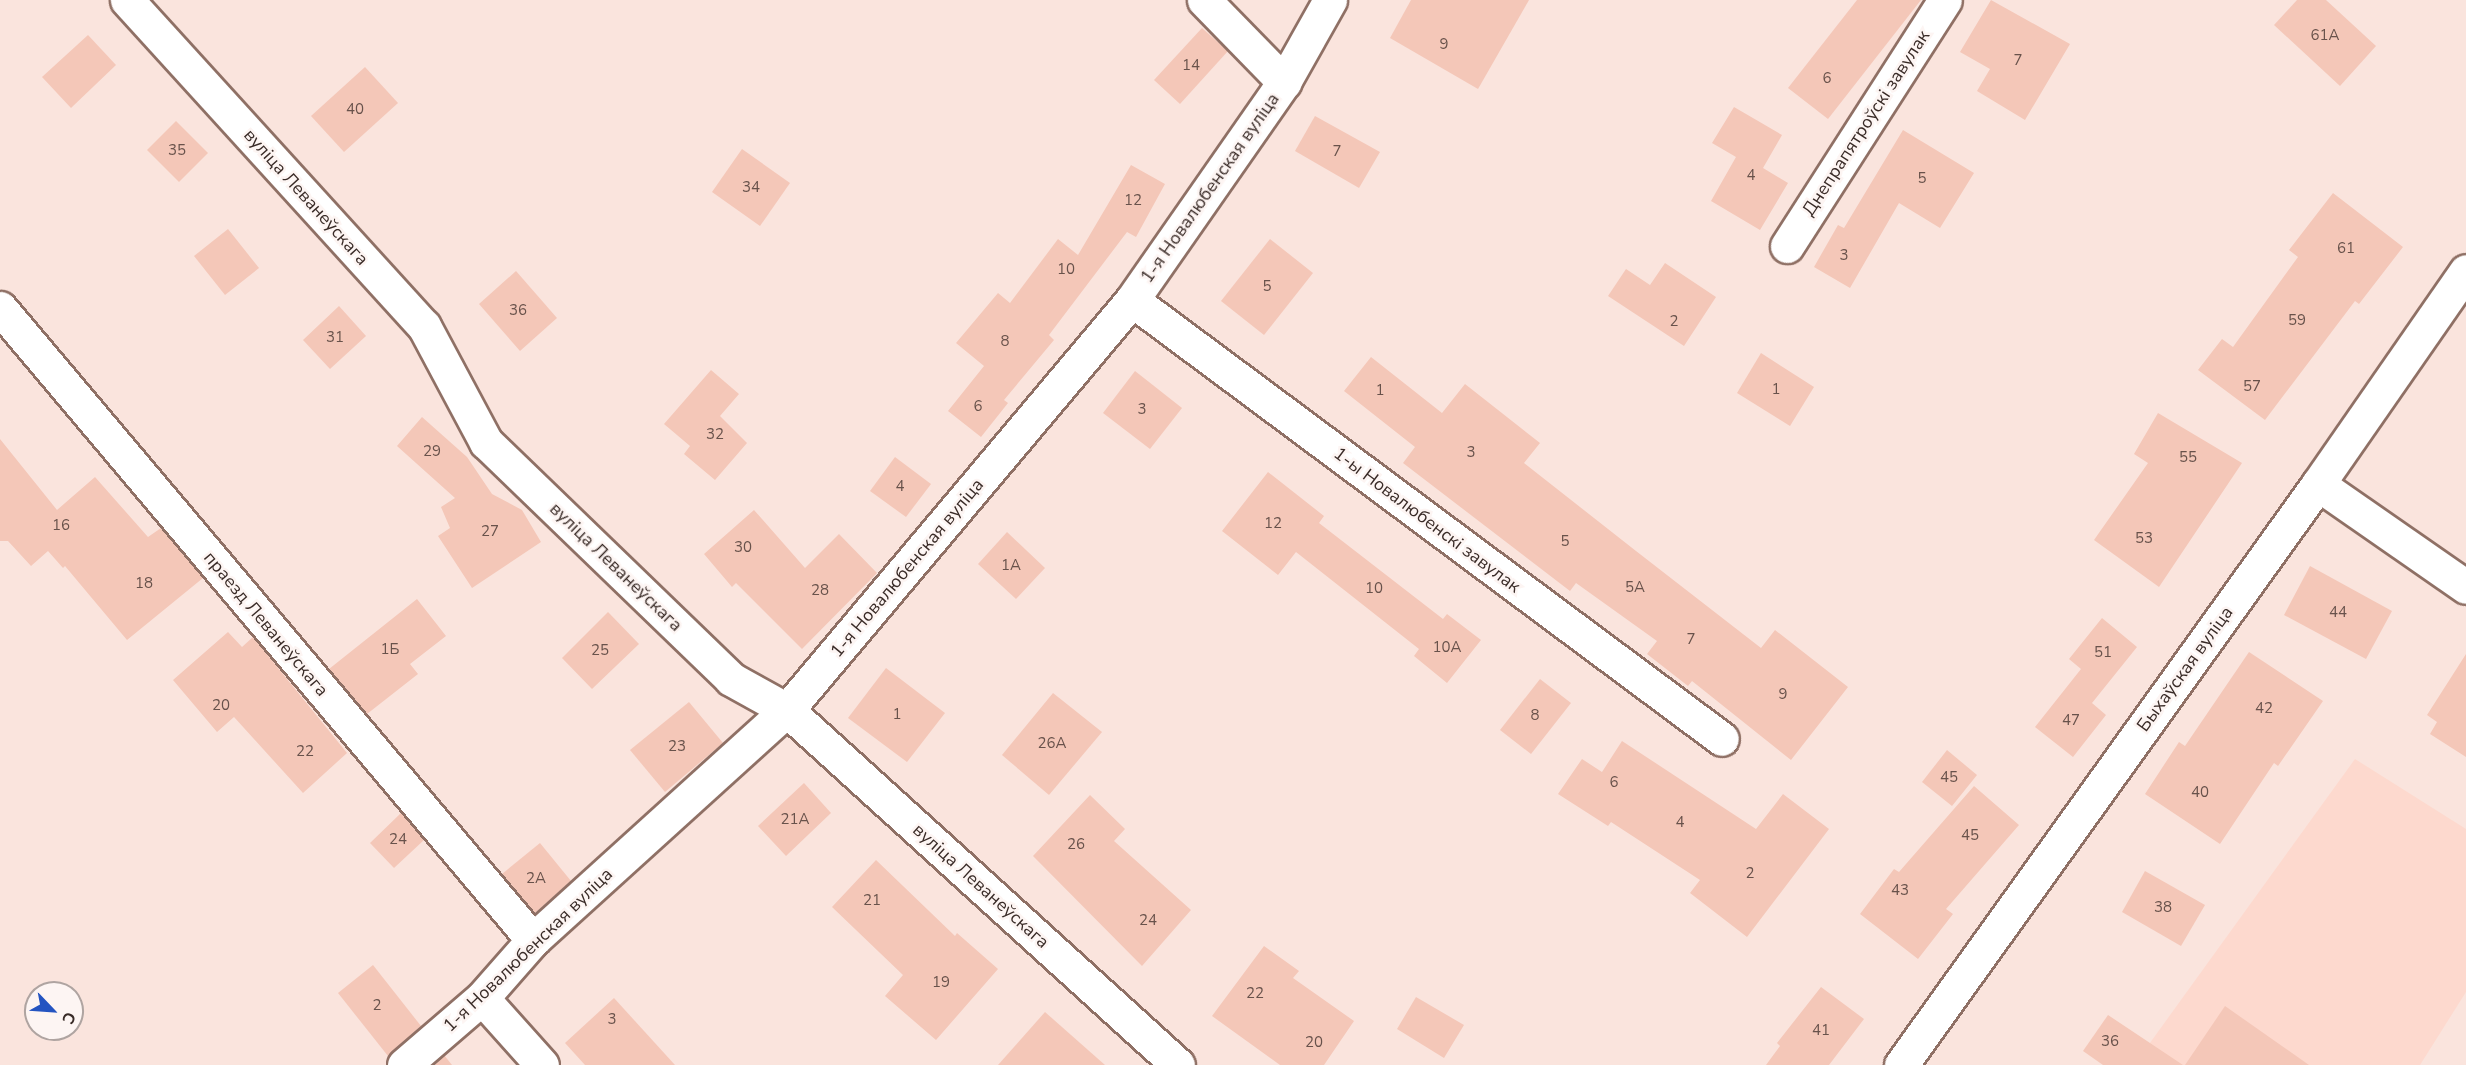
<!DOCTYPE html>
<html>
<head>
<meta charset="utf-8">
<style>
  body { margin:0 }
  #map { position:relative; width:2466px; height:1065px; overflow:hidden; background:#fae4dd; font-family:"Nunito Sans",sans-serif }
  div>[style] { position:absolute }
  .built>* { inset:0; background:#fdd9ce }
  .building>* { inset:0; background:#f4c7b8 }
  .roads { filter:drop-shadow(2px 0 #8f7065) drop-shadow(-2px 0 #8f7065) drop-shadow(0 2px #8f7065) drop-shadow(0 -2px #8f7065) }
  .minor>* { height:33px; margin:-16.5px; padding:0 16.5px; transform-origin:16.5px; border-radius:16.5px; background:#fff }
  span { translate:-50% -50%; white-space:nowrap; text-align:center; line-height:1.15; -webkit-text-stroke:5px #fdf5f3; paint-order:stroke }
  .number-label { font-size:15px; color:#68524b }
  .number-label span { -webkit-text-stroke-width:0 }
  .street-label { font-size:18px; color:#392b27 }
  .north { position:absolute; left:24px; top:981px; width:60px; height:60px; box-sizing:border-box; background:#fdf5f3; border:2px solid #afa4a1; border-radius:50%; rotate:115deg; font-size:16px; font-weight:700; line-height:24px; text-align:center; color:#392b27 }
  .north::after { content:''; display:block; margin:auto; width:21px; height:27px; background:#2454c1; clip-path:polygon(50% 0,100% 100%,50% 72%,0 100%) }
</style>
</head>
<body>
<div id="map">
  <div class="built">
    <div style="clip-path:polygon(2355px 759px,2466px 829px,2466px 992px,2420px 1065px,2134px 1065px)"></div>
  </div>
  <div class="building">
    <div style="clip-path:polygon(1411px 0,1529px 0,1478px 89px,1390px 38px)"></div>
    <div style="clip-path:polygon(1857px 0,1921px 0,1828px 119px,1788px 88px)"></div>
    <div style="clip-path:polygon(1991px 0,2070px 44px,2025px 120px,1977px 91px,1990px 69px,1960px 52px)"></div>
    <div style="clip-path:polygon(2297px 0,2326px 0,2376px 46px,2340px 86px,2274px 25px)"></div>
    <div style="clip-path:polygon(1202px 28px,1228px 51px,1180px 104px,1154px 80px)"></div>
    <div style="clip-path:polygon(88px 35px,116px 65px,71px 108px,42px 77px)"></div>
    <div style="clip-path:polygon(365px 67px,398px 103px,344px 152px,311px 116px)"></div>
    <div style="clip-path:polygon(1734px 107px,1782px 135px,1763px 168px,1788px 183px,1760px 230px,1711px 201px,1736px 157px,1712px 143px)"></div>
    <div style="clip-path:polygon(1315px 116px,1380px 152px,1359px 188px,1295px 151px)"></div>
    <div style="clip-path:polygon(176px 121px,208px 153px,179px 182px,147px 150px)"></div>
    <div style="clip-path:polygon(1903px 130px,1974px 173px,1940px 228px,1899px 203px,1850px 288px,1814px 267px,1838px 225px,1844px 228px)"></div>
    <div style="clip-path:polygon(742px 149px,790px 183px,760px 226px,712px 192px)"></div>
    <div style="clip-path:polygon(1131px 165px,1165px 184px,1136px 237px,1127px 232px,1049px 335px,1054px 340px,1004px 400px,1008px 403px,981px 437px,948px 411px,984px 366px,956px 343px,998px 293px,1010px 303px,1058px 239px,1078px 255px)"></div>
    <div style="clip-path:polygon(2333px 193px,2403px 247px,2359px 304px,2355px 301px,2265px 420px,2198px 370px,2222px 339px,2233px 347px,2298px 257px,2289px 250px)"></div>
    <div style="clip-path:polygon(228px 229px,259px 268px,225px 295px,194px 256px)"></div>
    <div style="clip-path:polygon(1270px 239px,1313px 273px,1264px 335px,1221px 301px)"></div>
    <div style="clip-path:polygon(1665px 263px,1716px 297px,1684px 346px,1608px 296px,1626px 269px,1650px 285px)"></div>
    <div style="clip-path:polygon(516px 271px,557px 318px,520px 351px,479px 304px)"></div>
    <div style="clip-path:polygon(339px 306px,366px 336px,330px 369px,303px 340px)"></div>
    <div style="clip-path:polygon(1761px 353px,1814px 387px,1790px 426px,1737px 393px)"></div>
    <div style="clip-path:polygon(1371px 357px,1442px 413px,1465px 384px,1540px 443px,1524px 463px,1636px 551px,1761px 648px,1775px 630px,1848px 687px,1791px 760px,1692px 681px,1688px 686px,1647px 654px,1657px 641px,1576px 583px,1570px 591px,1403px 463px,1415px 447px,1344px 391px)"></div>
    <div style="clip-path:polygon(711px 370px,739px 394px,720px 416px,747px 443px,715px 480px,684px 454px,690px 446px,664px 424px)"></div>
    <div style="clip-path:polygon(1135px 371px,1182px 408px,1150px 449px,1103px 413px)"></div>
    <div style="clip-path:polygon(2158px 413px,2242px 463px,2159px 587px,2094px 540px,2148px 463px,2134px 454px)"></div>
    <div style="clip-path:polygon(422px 417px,467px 457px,492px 494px,522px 510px,541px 542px,472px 588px,438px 536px,450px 528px,441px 507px,455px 498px,397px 446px)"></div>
    <div style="clip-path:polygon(0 439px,57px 510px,95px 477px,148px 537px,161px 528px,203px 578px,127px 640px,65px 566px,63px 568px,48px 551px,31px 566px,8px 541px,0 541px)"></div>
    <div style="clip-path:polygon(895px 457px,931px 484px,906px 517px,870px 491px)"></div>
    <div style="clip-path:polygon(1268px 472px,1324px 516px,1319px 523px,1443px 619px,1447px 614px,1481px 640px,1447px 683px,1414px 656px,1419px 649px,1296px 552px,1278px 575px,1222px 531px)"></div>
    <div style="clip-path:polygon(754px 510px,805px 568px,839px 534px,877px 573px,802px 649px,736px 583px,732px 587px,704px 554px)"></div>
    <div style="clip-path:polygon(1007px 532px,1045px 568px,1016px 599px,978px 564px)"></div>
    <div style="clip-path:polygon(2310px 566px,2392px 611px,2366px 659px,2284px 615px)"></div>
    <div style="clip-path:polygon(417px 599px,446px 636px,410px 664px,418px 674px,367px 714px,329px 669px)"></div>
    <div style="clip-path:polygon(608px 612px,639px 644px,592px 689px,562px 658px)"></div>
    <div style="clip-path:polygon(2102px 618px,2137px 647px,2092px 703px,2106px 715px,2073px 757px,2035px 727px,2081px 669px,2069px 659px)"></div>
    <div style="clip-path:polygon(228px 632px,242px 647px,253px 637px,347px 753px,303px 793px,234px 717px,217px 732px,173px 680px)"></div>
    <div style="clip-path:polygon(2249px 652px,2323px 701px,2278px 766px,2274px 763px,2220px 844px,2145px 794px,2179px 742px,2185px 746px)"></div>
    <div style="clip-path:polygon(2466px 654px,2466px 757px,2430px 734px,2437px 722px,2427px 715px)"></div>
    <div style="clip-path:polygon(886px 668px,945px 713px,907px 762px,848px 718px)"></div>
    <div style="clip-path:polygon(1540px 679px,1571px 703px,1531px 754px,1500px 730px)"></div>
    <div style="clip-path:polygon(1053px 693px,1102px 732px,1049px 795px,1002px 755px)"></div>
    <div style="clip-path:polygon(689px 702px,723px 743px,665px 792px,630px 750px)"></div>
    <div style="clip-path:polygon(1622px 741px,1756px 829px,1783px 794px,1829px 829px,1747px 937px,1690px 893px,1700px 880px,1611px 822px,1608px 826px,1558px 794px,1582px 759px,1602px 772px)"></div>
    <div style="clip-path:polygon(1947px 750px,1977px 775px,1952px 806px,1922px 782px)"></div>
    <div style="clip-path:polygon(804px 783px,831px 813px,786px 856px,758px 826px)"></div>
    <div style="clip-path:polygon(1974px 786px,2019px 825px,1946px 909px,1953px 914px,1918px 959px,1860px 914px,1894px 869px,1899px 872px)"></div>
    <div style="clip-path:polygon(1090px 795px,1125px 829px,1114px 841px,1191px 910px,1142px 966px,1033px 856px)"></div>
    <div style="clip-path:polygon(401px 813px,424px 840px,394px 868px,370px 843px)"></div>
    <div style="clip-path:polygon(540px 843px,571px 881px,535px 913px,502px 874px)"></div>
    <div style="clip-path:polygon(876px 860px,955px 936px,957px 933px,998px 969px,936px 1040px,885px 996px,903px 975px,832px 907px)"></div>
    <div style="clip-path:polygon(2145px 871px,2205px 905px,2181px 946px,2122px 912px)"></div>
    <div style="clip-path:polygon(1264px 946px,1299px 971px,1293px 978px,1354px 1021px,1324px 1065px,1280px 1065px,1212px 1016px)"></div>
    <div style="clip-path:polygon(373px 965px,421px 1026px,388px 1056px,338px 993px)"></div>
    <div style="clip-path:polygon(1821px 987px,1864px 1019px,1829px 1065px,1766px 1065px,1780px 1046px,1777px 1043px)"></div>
    <div style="clip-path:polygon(1416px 997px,1464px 1025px,1444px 1058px,1397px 1029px)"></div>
    <div style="clip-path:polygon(614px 998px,675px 1065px,585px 1065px,565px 1043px)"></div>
    <div style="clip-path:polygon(2225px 1006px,2309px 1065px,2185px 1065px)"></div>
    <div style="clip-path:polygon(1045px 1012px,1105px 1065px,998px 1065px)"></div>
    <div style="clip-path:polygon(2108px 1015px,2183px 1065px,2103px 1065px,2083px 1051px)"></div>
    <div style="clip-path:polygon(444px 1055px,452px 1065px,433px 1065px)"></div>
  </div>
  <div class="roads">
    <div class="minor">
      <div style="left:127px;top:0;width:441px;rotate:47.7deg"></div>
      <div style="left:424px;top:326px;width:132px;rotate:61.9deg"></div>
      <div style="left:486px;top:442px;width:341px;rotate:44deg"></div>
      <div style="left:731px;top:679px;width:64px;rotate:29deg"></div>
      <div style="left:787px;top:710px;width:528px;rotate:42.24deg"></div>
      <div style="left:1204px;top:0;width:115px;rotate:45.7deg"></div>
      <div style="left:1787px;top:246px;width:292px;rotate:-57.3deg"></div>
      <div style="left:1132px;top:300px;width:735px;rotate:36.65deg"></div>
      <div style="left:0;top:308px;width:827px;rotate:49.86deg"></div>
      <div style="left:2318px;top:484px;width:180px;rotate:34.8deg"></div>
      <div style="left:482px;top:998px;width:90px;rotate:48.2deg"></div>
      <div style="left:404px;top:1065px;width:103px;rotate:-40.7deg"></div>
      <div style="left:482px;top:998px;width:77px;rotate:-48.7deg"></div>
      <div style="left:533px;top:940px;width:343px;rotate:-42.2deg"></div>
      <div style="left:787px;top:710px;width:536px;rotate:-49.92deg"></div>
      <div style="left:1132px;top:300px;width:266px;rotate:-55.1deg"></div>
      <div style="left:1284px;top:82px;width:94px;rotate:-60.7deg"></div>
      <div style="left:1901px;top:1065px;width:715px;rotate:-54.33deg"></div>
      <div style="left:2318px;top:484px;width:259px;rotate:-55.2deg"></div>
    </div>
  </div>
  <div class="number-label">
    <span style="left:2325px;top:36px">61А</span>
    <span style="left:1444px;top:45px">9</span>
    <span style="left:2018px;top:61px">7</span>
    <span style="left:1191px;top:66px">14</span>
    <span style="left:1827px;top:79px">6</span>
    <span style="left:355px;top:110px">40</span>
    <span style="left:177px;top:151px">35</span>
    <span style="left:1337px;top:152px">7</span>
    <span style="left:1751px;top:176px">4</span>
    <span style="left:1922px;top:179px">5</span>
    <span style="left:751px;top:188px">34</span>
    <span style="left:1133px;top:201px">12</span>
    <span style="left:2346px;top:249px">61</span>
    <span style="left:1844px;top:256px">3</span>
    <span style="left:1066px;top:270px">10</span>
    <span style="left:1267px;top:287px">5</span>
    <span style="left:518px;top:311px">36</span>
    <span style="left:2297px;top:321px">59</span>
    <span style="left:1674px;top:322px">2</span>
    <span style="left:335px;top:338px">31</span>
    <span style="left:1005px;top:342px">8</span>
    <span style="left:2252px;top:387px">57</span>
    <span style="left:1776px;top:390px">1</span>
    <span style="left:1380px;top:391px">1</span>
    <span style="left:978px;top:407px">6</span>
    <span style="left:1142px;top:410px">3</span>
    <span style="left:715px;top:435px">32</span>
    <span style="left:432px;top:452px">29</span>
    <span style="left:1471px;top:453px">3</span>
    <span style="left:2188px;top:458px">55</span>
    <span style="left:900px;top:487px">4</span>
    <span style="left:1273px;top:524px">12</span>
    <span style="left:61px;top:526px">16</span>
    <span style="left:490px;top:532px">27</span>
    <span style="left:2144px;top:539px">53</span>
    <span style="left:1565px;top:542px">5</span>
    <span style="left:743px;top:548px">30</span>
    <span style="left:1011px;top:566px">1А</span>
    <span style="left:144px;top:584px">18</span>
    <span style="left:1635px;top:588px">5А</span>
    <span style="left:1374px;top:589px">10</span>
    <span style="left:820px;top:591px">28</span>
    <span style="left:2338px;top:613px">44</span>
    <span style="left:1691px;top:640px">7</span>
    <span style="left:1447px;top:648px">10А</span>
    <span style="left:390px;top:650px">1Б</span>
    <span style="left:600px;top:651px">25</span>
    <span style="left:2103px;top:653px">51</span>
    <span style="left:1783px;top:695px">9</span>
    <span style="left:221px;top:706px">20</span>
    <span style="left:2264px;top:709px">42</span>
    <span style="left:897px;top:715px">1</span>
    <span style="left:1535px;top:716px">8</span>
    <span style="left:2071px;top:721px">47</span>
    <span style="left:1052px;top:744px">26А</span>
    <span style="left:677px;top:747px">23</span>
    <span style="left:305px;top:752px">22</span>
    <span style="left:1949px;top:778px">45</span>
    <span style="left:1614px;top:783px">6</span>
    <span style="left:2200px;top:793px">40</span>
    <span style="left:795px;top:820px">21А</span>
    <span style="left:1680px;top:823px">4</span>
    <span style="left:1970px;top:836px">45</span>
    <span style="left:398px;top:840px">24</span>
    <span style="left:1076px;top:845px">26</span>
    <span style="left:1750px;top:874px">2</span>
    <span style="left:536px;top:879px">2А</span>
    <span style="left:1900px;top:891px">43</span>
    <span style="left:872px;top:901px">21</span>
    <span style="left:2163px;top:908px">38</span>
    <span style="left:1148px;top:921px">24</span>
    <span style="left:941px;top:983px">19</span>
    <span style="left:1255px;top:994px">22</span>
    <span style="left:377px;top:1006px">2</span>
    <span style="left:612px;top:1020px">3</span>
    <span style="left:1821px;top:1031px">41</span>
    <span style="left:2110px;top:1042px">36</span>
    <span style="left:1314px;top:1043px">20</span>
  </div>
  <div class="street-label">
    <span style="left:1866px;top:123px;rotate:-57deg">Днепрапятроўскі завулак</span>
    <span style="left:1210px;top:188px;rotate:-55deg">1-я Новалюбенская вуліца</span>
    <span style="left:306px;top:197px;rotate:48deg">вуліца Леванеўскага</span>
    <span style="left:1427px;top:520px;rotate:37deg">1-ы Новалюбенскі завулак</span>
    <span style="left:616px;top:567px;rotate:44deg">вуліца Леванеўскага</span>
    <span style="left:907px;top:568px;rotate:-50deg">1-я Новалюбенская вуліца</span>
    <span style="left:266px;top:624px;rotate:50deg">праезд Леванеўскага</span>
    <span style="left:2185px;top:669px;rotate:-54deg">Быхаўская вуліца</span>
    <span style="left:981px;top:886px;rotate:42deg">вуліца Леванеўскага</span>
    <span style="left:528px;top:950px;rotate:-44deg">1-я Новалюбенская вуліца</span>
  </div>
  <div class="north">С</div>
</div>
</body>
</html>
